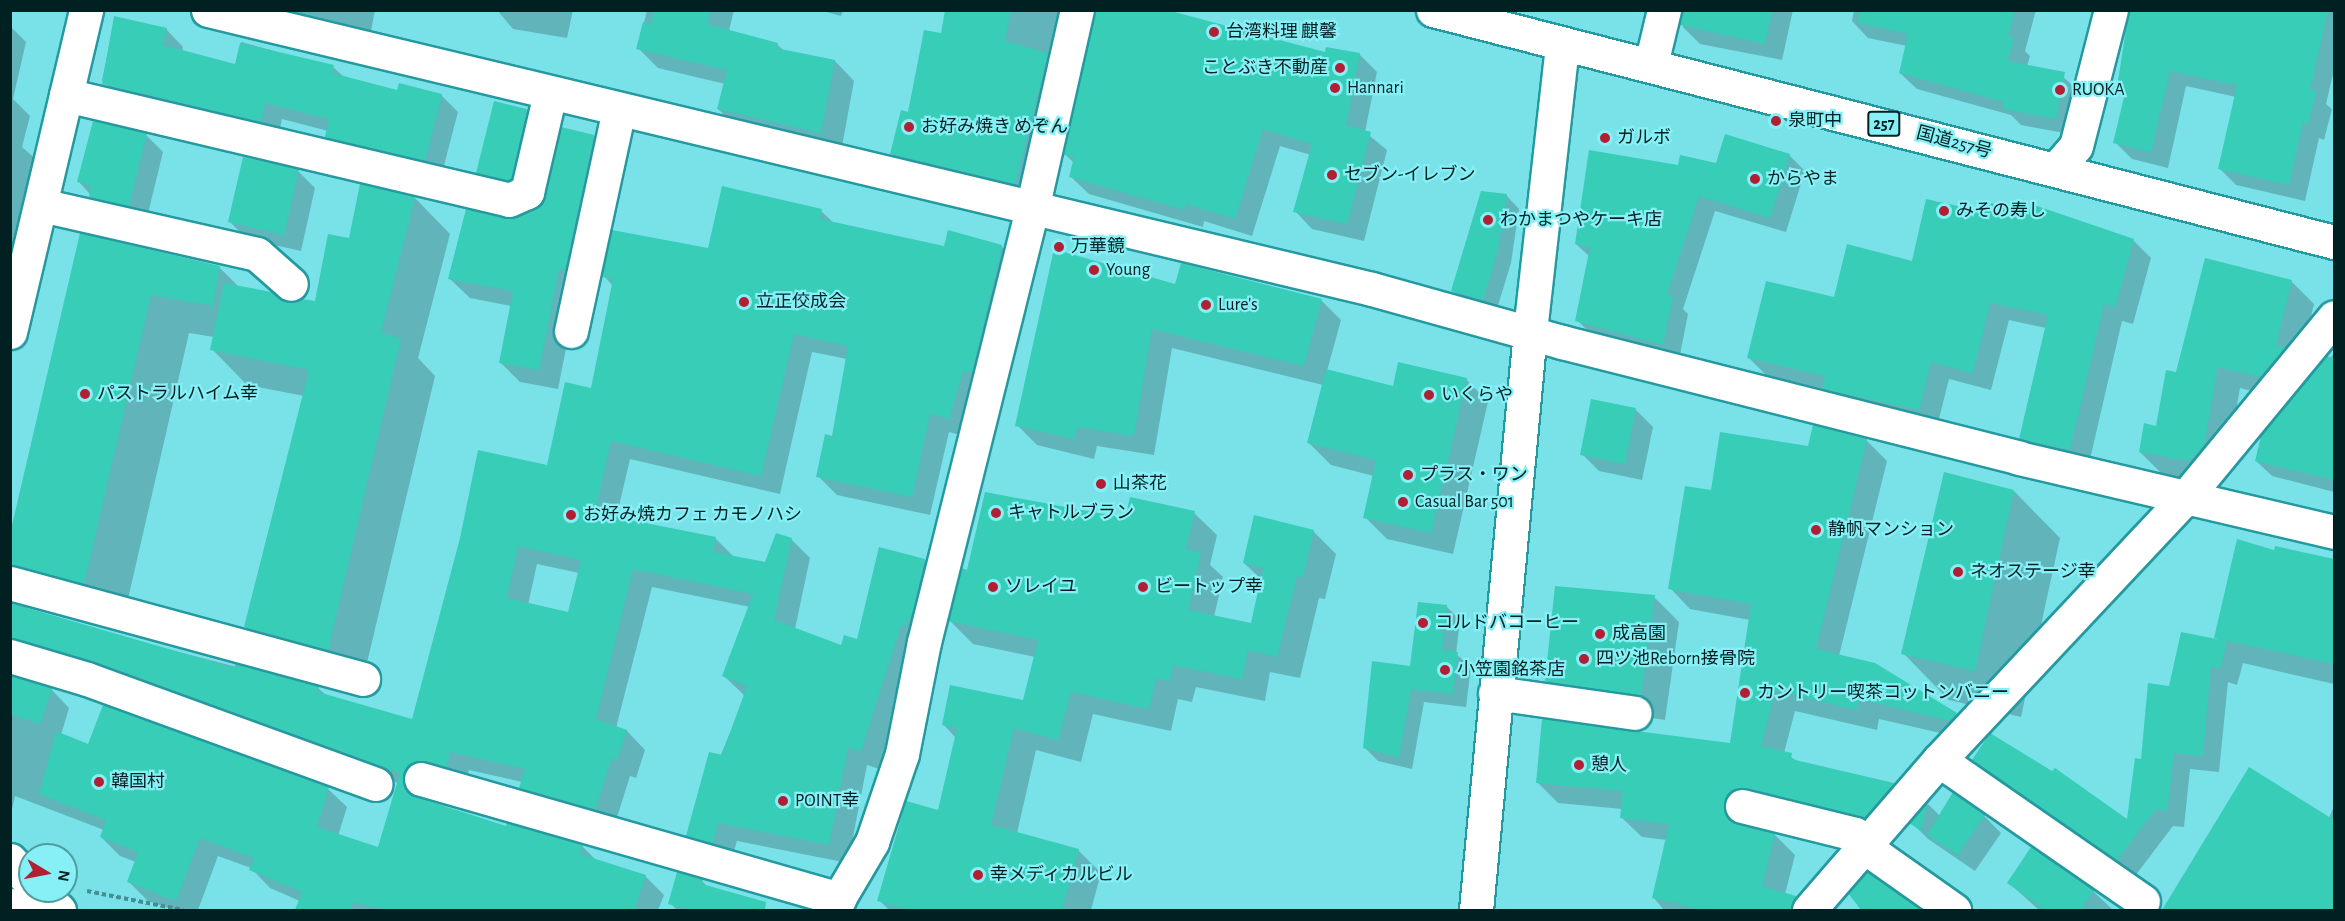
<!DOCTYPE html>
<html>
<head>
<meta charset="utf-8">
<style>
  body { margin:0 }
  #map { position:relative; width:2345px; height:921px; overflow:hidden; background:#79e2e9; font-family:"Alegreya Sans","Noto Sans JP",sans-serif }
  div>[style] { position:absolute }
  .shadow>* { inset:0; background:#0003 }
  .building>* { inset:0; background:#37cdb7 }
  .path>* { height:4px; margin-top:-2px; transform-origin:0; background:repeating-linear-gradient(90deg,#458f94 0 4.5px,transparent 0 7.5px) }
  .roads { filter:drop-shadow(2px 0 #2499a0) drop-shadow(-2px 0 #2499a0) drop-shadow(0 2px #2499a0) drop-shadow(0 -2px #2499a0) }
  .minor>* { height:33px; margin:-16.5px; padding:0 16.5px; transform-origin:16.5px; border-radius:16.5px; background:#fff }
  .highway>* { height:33px; margin:-16.5px; padding:0 16.5px; transform-origin:16.5px; border-radius:16.5px; background:#fff }
  .dots>* { width:16px; height:16px; translate:-50% -50%; box-sizing:border-box; border:3px solid #86f0f6; border-radius:50% }
  span { translate:-50% -50%; white-space:nowrap; text-align:center; line-height:1.15; -webkit-text-stroke:4.5px #86f0f6; paint-order:stroke }
  .shield-label span { padding:2px 4px; background:#86f0f6; border:2px solid; border-radius:4px; -webkit-text-stroke-width:0 }
  .shield-label { font-size:16px; color:#002022; font-weight:700 }
  .poi-label { font-size:18px; color:#002022 }
  .left { translate:0 -50%; text-align:left }
  .right { translate:-100% -50%; text-align:right }
  .street-label { font-size:18px; color:#002022 }
  .frame { position:absolute; inset:0; border:12px solid #002022; pointer-events:none }
  .north { position:absolute; left:18px; top:843px; width:60px; height:60px; box-sizing:border-box; background:#86f0f6; border:2px solid #509da1; border-radius:50%; rotate:100deg; font-size:16px; font-weight:700; line-height:24px; text-align:center; color:#002022 }
  .north::after { content:''; display:block; margin:auto; width:21px; height:27px; background:#b21f33; clip-path:polygon(50% 0,100% 100%,50% 72%,0 100%) }
</style>
</head>
<body>
<div id="map">
  <div class="shadow">
    <div style="clip-path:polygon(237px 10px,375px 10px,371px 31px,291px 13px,289px 22px)"></div>
    <div style="clip-path:polygon(497px 10px,573px 10px,567px 38px,513px 29px)"></div>
    <div style="clip-path:polygon(647px 10px,734px 10px,729px 31px,777px 44px,784px 51px,835px 61px,854px 81px,841px 152px,738px 128px,718px 109px,725px 84px,658px 68px,638px 48px)"></div>
    <div style="clip-path:polygon(819px 10px,843px 10px,841px 16px)"></div>
    <div style="clip-path:polygon(947px 10px,1087px 10px,1033px 201px,910px 171px,892px 154px,942px 35px)"></div>
    <div style="clip-path:polygon(1686px 10px,1793px 10px,1782px 60px,1700px 44px,1683px 27px)"></div>
    <div style="clip-path:polygon(1854px 10px,2036px 10px,2025px 51px,2030px 56px,2027px 66px,2059px 73px,2076px 89px,2064px 133px,2021px 125px,2011px 115px,1917px 89px,1900px 73px,1907px 46px,1868px 38px,1852px 21px)"></div>
    <div style="clip-path:polygon(2130px 10px,2334px 10px,2334px 70px,2326px 104px,2332px 109px,2324px 140px,2319px 138px,2305px 201px,2236px 185px,2219px 168px,2236px 97px,2186px 86px,2168px 168px,2132px 159px,2115px 142px,2127px 95px,2118px 87px)"></div>
    <div style="clip-path:polygon(115px 18px,166px 29px,183px 47px,182px 52px,236px 65px,241px 42px,333px 67px,345px 78px,398px 92px,441px 95px,458px 112px,441px 177px,344px 154px,327px 137px,328px 131px,282px 119px,278px 138px,119px 97px,102px 80px)"></div>
    <div style="clip-path:polygon(10px 26px,26px 42px,13px 99px,30px 116px,22px 147px,46px 168px,10px 267px)"></div>
    <div style="clip-path:polygon(1327px 54px,1359px 54px,1377px 72px,1365px 132px,1387px 150px,1364px 241px,1312px 229px,1295px 211px,1311px 155px,1280px 146px,1252px 236px,1204px 221px,1203px 227px,1089px 194px,1071px 177px,1074px 163px,1065px 154px)"></div>
    <div style="clip-path:polygon(526px 111px,543px 128px,528px 196px,494px 189px,477px 172px)"></div>
    <div style="clip-path:polygon(146px 135px,163px 152px,146px 222px,107px 213px,79px 182px)"></div>
    <div style="clip-path:polygon(593px 136px,613px 156px,578px 288px,558px 389px,520px 382px,500px 362px,511px 306px,470px 298px,450px 279px,505px 220px,517px 219px,543px 205px)"></div>
    <div style="clip-path:polygon(1789px 155px,1805px 171px,1786px 232px,1715px 211px,1683px 309px,1688px 314px,1679px 360px,1593px 336px,1577px 320px,1590px 257px,1576px 244px,1679px 167px)"></div>
    <div style="clip-path:polygon(298px 171px,315px 188px,301px 251px,247px 239px,230px 222px)"></div>
    <div style="clip-path:polygon(1506px 195px,1519px 209px,1511px 263px,1496px 312px,1466px 303px,1452px 290px)"></div>
    <div style="clip-path:polygon(415px 198px,450px 234px,418px 358px,435px 376px,362px 684px,281px 662px,246px 627px,304px 396px,247px 385px,212px 349px,214px 337px,189px 333px,123px 621px,10px 571px,10px 541px,81px 235px,219px 267px,239px 287px,286px 304px,316px 303px,350px 240px)"></div>
    <div style="clip-path:polygon(evenodd,821px 211px,834px 223px,945px 248px,1001px 246px,1020px 265px,968px 437px,949px 432px,930px 515px,837px 495px,818px 476px,833px 438px,847px 359px,812px 352px,780px 494px,630px 459px,616px 519px,715px 538px,734px 557px,766px 564px,791px 539px,810px 558px,795px 629px,842px 647px,858px 641px,925px 560px,943px 579px,879px 769px,867px 765px,848px 863px,737px 841px,731px 861px,707px 854px,688px 835px,745px 696px,724px 676px,750px 607px,652px 587px,616px 728px,627px 731px,645px 750px,636px 778px,630px 776px,614px 827px,539px 806px,521px 787px,522px 782px,469px 770px,465px 785px,421px 792px,421px 800px,507px 828px,582px 846px,597px 861px,645px 876px,664px 895px,658px 910px,301px 910px,300px 901px,270px 888px,251px 868px,218px 856px,198px 910px,174px 910px,148px 901px,129px 882px,136px 862px,120px 856px,101px 837px,104px 830px,15px 796px,10px 818px,10px 672px,51px 689px,69px 708px,61px 735px,89px 746px,328px 789px,347px 807px,338px 836px,379px 849px,398px 783px,113px 679px,10px 670px,10px 602px,79px 626px,318px 688px,327px 696px,413px 721px,592px 390px,613px 286px,604px 276px,709px 250px,821px 211px,537px 564px,579px 573px,569px 614px,528px 605px,537px 564px)"></div>
    <div style="clip-path:polygon(1986px 213px,2133px 240px,2151px 258px,2133px 324px,2122px 321px,2088px 468px,2039px 456px,2021px 438px,2046px 328px,2009px 320px,1991px 390px,1949px 379px,1937px 427px,1842px 406px,1824px 389px,1767px 376px,1749px 358px,1835px 299px,1914px 263px)"></div>
    <div style="clip-path:polygon(2206px 260px,2292px 282px,2314px 304px,2299px 363px,2282px 399px,2240px 388px,2226px 467px,2210px 483px,2162px 474px,2140px 452px,2157px 427px,2177px 373px)"></div>
    <div style="clip-path:polygon(1176px 286px,1321px 300px,1341px 320px,1327px 371px,1394px 388px,1466px 379px,1488px 402px,1453px 554px,1387px 539px,1365px 517px,1374px 476px,1331px 465px,1309px 443px,1323px 385px,1172px 348px,1154px 455px,1097px 446px,1094px 459px,1037px 445px,1017px 425px)"></div>
    <div style="clip-path:polygon(2334px 353px,2334px 492px,2272px 476px,2256px 461px)"></div>
    <div style="clip-path:polygon(1636px 410px,1653px 427px,1642px 480px,1599px 471px,1582px 454px)"></div>
    <div style="clip-path:polygon(1866px 440px,1887px 461px,1839px 656px,1875px 664px,1956px 714px,1976px 735px,1971px 740px,1879px 719px,1877px 730px,1795px 711px,1784px 753px,1799px 762px,1894px 784px,1914px 804px,1884px 838px,1748px 814px,1745px 828px,1775px 835px,1795px 855px,1783px 902px,1792px 910px,1664px 910px,1653px 897px,1667px 840px,1642px 837px,1621px 817px,1622px 809px,1558px 803px,1538px 783px,1731px 745px,1750px 620px,1690px 609px,1670px 588px,1712px 492px,1809px 447px)"></div>
    <div style="clip-path:polygon(2014px 491px,2060px 538px,2021px 717px,1949px 700px,1903px 653px)"></div>
    <div style="clip-path:polygon(1194px 513px,1217px 535px,1210px 565px,1223px 577px,1214px 617px,1252px 625px,1262px 580px,1244px 563px,1313px 531px,1336px 554px,1325px 599px,1319px 598px,1300px 678px,1270px 672px,1265px 701px,1196px 687px,1192px 702px,1178px 699px,1171px 731px,1093px 714px,1081px 762px,1036px 750px,1017px 833px,1078px 850px,1101px 873px,1091px 910px,889px 910px,879px 900px,939px 812px,956px 738px,943px 724px,1024px 702px,1035px 657px,973px 644px,950px 621px,968px 571px,1126px 520px)"></div>
    <div style="clip-path:polygon(2276px 547px,2334px 561px,2334px 684px,2243px 663px,2237px 685px,2228px 682px,2219px 772px,2190px 769px,2184px 827px,2173px 826px,2135px 876px,1991px 777px,1974px 760px,2128px 822px,2142px 760px,2170px 687px,2220px 641px,2216px 637px)"></div>
    <div style="clip-path:polygon(1654px 597px,1679px 622px,1665px 720px,1571px 705px,1547px 681px)"></div>
    <div style="clip-path:polygon(1446px 606px,1460px 620px,1456px 654px,1471px 667px,1466px 707px,1424px 702px,1412px 769px,1378px 761px,1365px 748px)"></div>
    <div style="clip-path:polygon(2249px 769px,2329px 818px,2334px 806px,2334px 910px,2164px 910px)"></div>
    <div style="clip-path:polygon(1928px 804px,1940px 816px,1984px 816px,2001px 833px,1975px 871px,1928px 839px,1912px 823px)"></div>
    <div style="clip-path:polygon(1867px 874px,1920px 910px,1860px 910px)"></div>
    <div style="clip-path:polygon(702px 881px,709px 888px,743px 897px,756px 910px,677px 910px,670px 903px)"></div>
    <div style="clip-path:polygon(2009px 883px,2094px 892px,2113px 910px,2039px 910px)"></div>
  </div>
  <div class="building">
    <div style="clip-path:polygon(654px 10px,711px 10px,707px 24px,778px 43px,776px 48px,835px 60px,821px 133px,717px 109px,727px 70px,636px 49px,643px 22px,651px 24px)"></div>
    <div style="clip-path:polygon(945px 10px,1011px 10px,1005px 41px,1048px 53px,1015px 184px,890px 154px,901px 110px,908px 112px,924px 30px,941px 33px)"></div>
    <div style="clip-path:polygon(1095px 10px,1167px 10px,1325px 52px,1326px 47px,1360px 53px,1346px 125px,1371px 132px,1347px 224px,1293px 212px,1312px 144px,1263px 129px,1235px 219px,1187px 204px,1185px 210px,1069px 177px,1074px 157px,1064px 155px)"></div>
    <div style="clip-path:polygon(1682px 10px,1772px 10px,1765px 44px,1680px 25px)"></div>
    <div style="clip-path:polygon(1859px 10px,2015px 10px,2008px 36px,2014px 38px,2007px 61px,2065px 72px,2056px 119px,2003px 109px,2004px 102px,1899px 73px,1908px 34px,1858px 23px)"></div>
    <div style="clip-path:polygon(2129px 10px,2328px 10px,2310px 90px,2316px 91px,2308px 124px,2303px 123px,2289px 185px,2218px 169px,2237px 85px,2170px 71px,2151px 152px,2113px 143px,2126px 89px,2117px 87px)"></div>
    <div style="clip-path:polygon(114px 16px,167px 28px,163px 45px,235px 64px,240px 43px,334px 65px,332px 73px,397px 90px,399px 83px,442px 94px,425px 161px,325px 137px,329px 119px,265px 103px,261px 122px,102px 84px)"></div>
    <div style="clip-path:polygon(494px 101px,527px 109px,511px 179px,507px 180px,476px 173px)"></div>
    <div style="clip-path:polygon(93px 121px,147px 133px,129px 206px,89px 197px,91px 186px,77px 182px)"></div>
    <div style="clip-path:polygon(561px 127px,594px 135px,565px 270px,559px 269px,539px 370px,499px 363px,513px 291px,448px 279px,466px 209px,505px 218px,517px 217px,542px 204px)"></div>
    <div style="clip-path:polygon(1725px 134px,1790px 154px,1770px 218px,1699px 196px,1667px 295px,1673px 297px,1663px 345px,1575px 321px,1590px 247px,1575px 244px,1589px 150px,1678px 165px,1680px 155px,1716px 163px)"></div>
    <div style="clip-path:polygon(243px 157px,299px 169px,284px 235px,228px 222px)"></div>
    <div style="clip-path:polygon(360px 184px,415px 197px,381px 332px,401px 339px,328px 650px,244px 627px,309px 370px,210px 350px,224px 283px,272px 292px,287px 302px,302px 299px,315px 301px,328px 234px,349px 238px)"></div>
    <div style="clip-path:polygon(evenodd,722px 186px,822px 209px,820px 219px,944px 246px,948px 230px,1002px 245px,972px 373px,963px 371px,949px 419px,930px 414px,912px 497px,816px 477px,825px 434px,832px 436px,848px 346px,794px 334px,761px 476px,611px 441px,595px 513px,716px 537px,713px 552px,765px 562px,776px 533px,792px 538px,774px 620px,841px 645px,844px 635px,857px 639px,879px 547px,925px 559px,912px 614px,906px 626px,901px 625px,861px 751px,848px 748px,829px 845px,718px 823px,713px 843px,686px 836px,709px 752px,722px 755px,747px 686px,722px 676px,753px 594px,633px 569px,596px 719px,627px 730px,617px 760px,612px 758px,595px 809px,519px 788px,525px 769px,450px 752px,447px 767px,426px 761px,408px 765px,403px 783px,416px 797px,506px 826px,507px 823px,583px 845px,580px 854px,646px 875px,634px 910px,386px 910px,353px 902px,351px 910px,295px 910px,302px 892px,249px 870px,254px 858px,200px 838px,176px 901px,127px 882px,138px 852px,100px 837px,106px 820px,39px 794px,56px 731px,88px 744px,103px 705px,329px 787px,317px 827px,378px 847px,400px 773px,93px 661px,10px 638px,10px 603px,234px 668px,235px 664px,319px 686px,318px 692px,412px 719px,460px 538px,478px 450px,547px 465px,565px 382px,591px 388px,613px 279px,602px 277px,612px 230px,708px 248px,722px 186px,518px 546px,581px 560px,568px 612px,507px 598px,518px 546px)"></div>
    <div style="clip-path:polygon(1481px 191px,1507px 194px,1498px 249px,1483px 300px,1451px 291px)"></div>
    <div style="clip-path:polygon(1926px 199px,1985px 212px,1987px 202px,2029px 213px,2031px 204px,2134px 239px,2115px 307px,2104px 304px,2070px 450px,2019px 439px,2048px 315px,1990px 303px,1973px 373px,1931px 362px,1919px 410px,1822px 389px,1825px 376px,1747px 358px,1766px 281px,1834px 297px,1847px 244px,1912px 261px)"></div>
    <div style="clip-path:polygon(80px 233px,220px 266px,213px 306px,151px 295px,84px 584px,10px 565px,10px 534px)"></div>
    <div style="clip-path:polygon(1054px 249px,1175px 284px,1181px 263px,1322px 299px,1304px 366px,1152px 329px,1134px 436px,1077px 427px,1075px 439px,1015px 426px)"></div>
    <div style="clip-path:polygon(2205px 258px,2292px 280px,2276px 345px,2285px 347px,2260px 377px,2218px 367px,2204px 445px,2196px 455px,2187px 461px,2139px 452px,2144px 423px,2156px 426px,2166px 370px,2176px 372px)"></div>
    <div style="clip-path:polygon(2326px 356px,2334px 358px,2334px 480px,2255px 461px,2261px 436px)"></div>
    <div style="clip-path:polygon(1398px 362px,1467px 378px,1431px 533px,1363px 518px,1376px 460px,1307px 443px,1326px 369px,1393px 386px)"></div>
    <div style="clip-path:polygon(1591px 399px,1636px 408px,1625px 464px,1580px 455px)"></div>
    <div style="clip-path:polygon(1813px 425px,1867px 439px,1816px 649px,1875px 663px,1957px 713px,1950px 721px,1859px 699px,1857px 710px,1775px 691px,1761px 746px,1792px 753px,1791px 759px,1894px 783px,1864px 818px,1747px 788px,1728px 793px,1724px 811px,1729px 820px,1775px 834px,1762px 886px,1796px 896px,1791px 910px,1706px 910px,1652px 898px,1669px 824px,1620px 818px,1623px 791px,1536px 783px,1542px 719px,1730px 743px,1751px 604px,1668px 589px,1685px 486px,1711px 490px,1720px 432px,1808px 446px)"></div>
    <div style="clip-path:polygon(1944px 472px,2014px 490px,1975px 671px,1901px 654px)"></div>
    <div style="clip-path:polygon(985px 492px,1125px 518px,1130px 497px,1195px 511px,1186px 549px,1201px 553px,1188px 610px,1251px 623px,1263px 568px,1243px 563px,1254px 515px,1314px 530px,1303px 577px,1297px 576px,1277px 657px,1248px 650px,1242px 679px,1173px 665px,1170px 681px,1156px 678px,1149px 709px,1071px 692px,1058px 740px,1014px 728px,991px 825px,1079px 849px,1062px 910px,912px 910px,877px 901px,906px 801px,938px 810px,957px 728px,942px 725px,950px 685px,1023px 700px,1038px 640px,948px 621px,962px 568px,967px 570px)"></div>
    <div style="clip-path:polygon(2237px 539px,2274px 550px,2275px 546px,2334px 559px,2334px 664px,2214px 638px)"></div>
    <div style="clip-path:polygon(1555px 586px,1655px 595px,1641px 696px,1545px 681px)"></div>
    <div style="clip-path:polygon(1418px 602px,1447px 605px,1442px 650px,1458px 652px,1453px 694px,1411px 689px,1399px 757px,1363px 748px,1372px 661px,1410px 666px)"></div>
    <div style="clip-path:polygon(2181px 632px,2227px 641px,2220px 669px,2211px 666px,2203px 756px,2174px 753px,2167px 811px,2156px 809px,2117px 860px,1972px 760px,1990px 733px,2052px 771px,2055px 768px,2127px 819px,2135px 758px,2141px 759px,2148px 683px,2169px 686px)"></div>
    <div style="clip-path:polygon(10px 676px,52px 688px,40px 724px,10px 714px)"></div>
    <div style="clip-path:polygon(2249px 767px,2334px 820px,2334px 910px,2162px 910px)"></div>
    <div style="clip-path:polygon(1953px 792px,1985px 815px,1958px 855px,1927px 835px)"></div>
    <div style="clip-path:polygon(1928px 802px,1921px 831px,1909px 823px)"></div>
    <div style="clip-path:polygon(2031px 847px,2095px 890px,2080px 910px,2046px 910px,2007px 883px)"></div>
    <div style="clip-path:polygon(677px 872px,703px 879px,702px 884px,766px 902px,765px 910px,692px 910px,668px 904px)"></div>
    <div style="clip-path:polygon(1867px 872px,1922px 910px,1861px 910px,1848px 893px)"></div>
  </div>
  <div class="path">
    <div style="left:87px;top:891px;width:98px;rotate:11.2deg"></div>
  </div>
  <div class="roads">
    <div class="minor">
      <div style="left:208px;top:10px;width:1197px;rotate:13.48deg"></div>
      <div style="left:1372px;top:289px;width:197px;rotate:15.6deg"></div>
      <div style="left:1562px;top:342px;width:471px;rotate:14.2deg"></div>
      <div style="left:2019px;top:458px;width:324px;rotate:13.2deg"></div>
      <div style="left:1651px;top:64px;width:56px;rotate:-76.5deg"></div>
      <div style="left:66px;top:95px;width:455px;rotate:13.3deg"></div>
      <div style="left:509px;top:200px;width:20px;rotate:-24deg"></div>
      <div style="left:527px;top:192px;width:102px;rotate:-76.9deg"></div>
      <div style="left:2056px;top:169px;width:30px;rotate:-49deg"></div>
      <div style="left:2076px;top:146px;width:140px;rotate:-75.6deg"></div>
      <div style="left:41px;top:205px;width:221px;rotate:12.8deg"></div>
      <div style="left:257px;top:254px;width:45px;rotate:41.4deg"></div>
      <div style="left:571px;top:331px;width:227px;rotate:-77.8deg"></div>
      <div style="left:10px;top:332px;width:331px;rotate:-76.7deg"></div>
      <div style="left:10px;top:583px;width:366px;rotate:15.2deg"></div>
      <div style="left:10px;top:656px;width:80px;rotate:16.6deg"></div>
      <div style="left:87px;top:679px;width:307px;rotate:20deg"></div>
      <div style="left:1495px;top:693px;width:141px;rotate:8.1deg"></div>
      <div style="left:1939px;top:760px;width:248px;rotate:34.7deg"></div>
      <div style="left:421px;top:779px;width:435px;rotate:16deg"></div>
      <div style="left:1742px;top:806px;width:116px;rotate:13.9deg"></div>
      <div style="left:1855px;top:834px;width:18px;rotate:52deg"></div>
      <div style="left:1866px;top:848px;width:108px;rotate:35.2deg"></div>
      <div style="left:10px;top:860px;width:30px;rotate:48deg"></div>
      <div style="left:39px;top:891px;width:28px;rotate:44deg"></div>
      <div style="left:10px;top:905px;width:25px;rotate:12deg"></div>
      <div style="left:832px;top:910px;width:79px;rotate:-59.5deg"></div>
      <div style="left:872px;top:842px;width:93px;rotate:-71.2deg"></div>
      <div style="left:902px;top:754px;width:114px;rotate:-78.9deg"></div>
      <div style="left:924px;top:642px;width:446px;rotate:-76deg"></div>
      <div style="left:1032px;top:209px;width:204px;rotate:-77.3deg"></div>
      <div style="left:1476px;top:910px;width:582px;rotate:-84.67deg"></div>
      <div style="left:1530px;top:331px;width:289px;rotate:-83.6deg"></div>
      <div style="left:1809px;top:910px;width:198px;rotate:-49.1deg"></div>
      <div style="left:1939px;top:760px;width:359px;rotate:-46.8deg"></div>
      <div style="left:2185px;top:498px;width:234px;rotate:-50.5deg"></div>
    </div>
    <div class="highway">
      <div style="left:1433px;top:10px;width:930px;rotate:14.44deg"></div>
    </div>
  </div>
  <div class="dots">
    <div style="left:1214px;top:32px;background:#b21f33"></div>
    <div style="left:1340px;top:68px;background:#b21f33"></div>
    <div style="left:1335px;top:88px;background:#b21f33"></div>
    <div style="left:2060px;top:90px;background:#b21f33"></div>
    <div style="left:1776px;top:121px;background:#b21f33"></div>
    <div style="left:909px;top:127px;background:#b21f33"></div>
    <div style="left:1605px;top:138px;background:#b21f33"></div>
    <div style="left:1332px;top:175px;background:#b21f33"></div>
    <div style="left:1755px;top:179px;background:#b21f33"></div>
    <div style="left:1944px;top:211px;background:#b21f33"></div>
    <div style="left:1488px;top:220px;background:#b21f33"></div>
    <div style="left:1059px;top:247px;background:#b21f33"></div>
    <div style="left:1094px;top:270px;background:#b21f33"></div>
    <div style="left:744px;top:302px;background:#b21f33"></div>
    <div style="left:1206px;top:305px;background:#b21f33"></div>
    <div style="left:85px;top:394px;background:#b21f33"></div>
    <div style="left:1429px;top:395px;background:#b21f33"></div>
    <div style="left:1408px;top:475px;background:#b21f33"></div>
    <div style="left:1101px;top:484px;background:#b21f33"></div>
    <div style="left:1403px;top:502px;background:#b21f33"></div>
    <div style="left:996px;top:513px;background:#b21f33"></div>
    <div style="left:571px;top:515px;background:#b21f33"></div>
    <div style="left:1816px;top:530px;background:#b21f33"></div>
    <div style="left:1958px;top:572px;background:#b21f33"></div>
    <div style="left:993px;top:587px;background:#b21f33"></div>
    <div style="left:1143px;top:587px;background:#b21f33"></div>
    <div style="left:1423px;top:623px;background:#b21f33"></div>
    <div style="left:1600px;top:634px;background:#b21f33"></div>
    <div style="left:1584px;top:659px;background:#b21f33"></div>
    <div style="left:1445px;top:670px;background:#b21f33"></div>
    <div style="left:1745px;top:693px;background:#b21f33"></div>
    <div style="left:1579px;top:765px;background:#b21f33"></div>
    <div style="left:99px;top:782px;background:#b21f33"></div>
    <div style="left:783px;top:801px;background:#b21f33"></div>
    <div style="left:978px;top:875px;background:#b21f33"></div>
  </div>
  <div class="shield-label">
    <span style="left:1884px;top:124px">257</span>
  </div>
  <div class="poi-label">
    <span class="left" style="left:1226px;top:32px">台湾料理 麒馨</span>
    <span class="right" style="left:1328px;top:68px">ことぶき不動産</span>
    <span class="left" style="left:1347px;top:88px">Hannari</span>
    <span class="left" style="left:2072px;top:90px">RUOKA</span>
    <span class="left" style="left:1788px;top:121px">泉町中</span>
    <span class="left" style="left:921px;top:127px">お好み焼き めぞん</span>
    <span class="left" style="left:1617px;top:138px">ガルボ</span>
    <span class="left" style="left:1344px;top:175px">セブン-イレブン</span>
    <span class="left" style="left:1767px;top:179px">からやま</span>
    <span class="left" style="left:1956px;top:211px">みその寿し</span>
    <span class="left" style="left:1500px;top:220px">わかまつやケーキ店</span>
    <span class="left" style="left:1071px;top:247px">万華鏡</span>
    <span class="left" style="left:1106px;top:270px">Young</span>
    <span class="left" style="left:756px;top:302px">立正佼成会</span>
    <span class="left" style="left:1218px;top:305px">Lure's</span>
    <span class="left" style="left:97px;top:394px">パストラルハイム幸</span>
    <span class="left" style="left:1441px;top:395px">いくらや</span>
    <span class="left" style="left:1420px;top:475px">プラス・ワン</span>
    <span class="left" style="left:1113px;top:484px">山茶花</span>
    <span class="left" style="left:1415px;top:502px">Casual Bar 501</span>
    <span class="left" style="left:1008px;top:513px">キャトルブラン</span>
    <span class="left" style="left:583px;top:515px">お好み焼カフェ カモノハシ</span>
    <span class="left" style="left:1828px;top:530px">静帆マンション</span>
    <span class="left" style="left:1970px;top:572px">ネオステージ幸</span>
    <span class="left" style="left:1005px;top:587px">ソレイユ</span>
    <span class="left" style="left:1155px;top:587px">ビートップ幸</span>
    <span class="left" style="left:1435px;top:623px">コルドバコーヒー</span>
    <span class="left" style="left:1612px;top:634px">成高園</span>
    <span class="left" style="left:1596px;top:659px">四ツ池Reborn接骨院</span>
    <span class="left" style="left:1457px;top:670px">小笠園銘茶店</span>
    <span class="left" style="left:1757px;top:693px">カントリー喫茶コットンバニー</span>
    <span class="left" style="left:1591px;top:765px">憩人</span>
    <span class="left" style="left:111px;top:782px">韓国村</span>
    <span class="left" style="left:795px;top:801px">POINT幸</span>
    <span class="left" style="left:990px;top:875px">幸メディカルビル</span>
  </div>
  <div class="street-label">
    <span style="left:1954px;top:143px;rotate:15deg">国道257号</span>
  </div>
  <div class="frame"></div>
  <div class="north">N</div>
</div>
</body>
</html>
